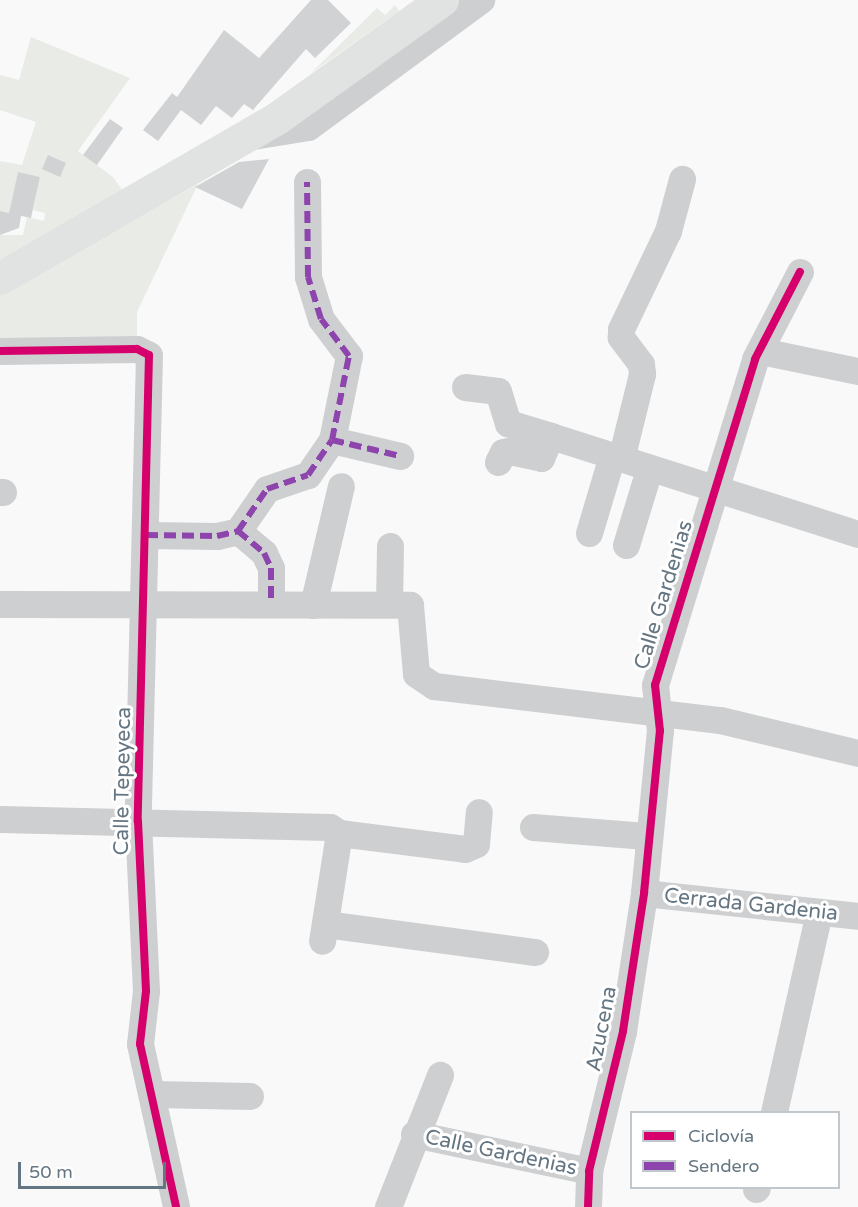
<!DOCTYPE html>
<html>
<head>
<meta charset="utf-8">
<style>
  body { margin:0 }
  #map { position:relative; width:858px; height:1207px; overflow:hidden; background:#f9f9f9; font-family:"Varela Round",sans-serif }
  div>[style] { position:absolute }
  .green>* { inset:0; background:#e8ebe6 }
  .building>* { inset:0; background:#d0d2d3 }
  .minor>* { height:27px; margin:-13.5px; padding:0 13.5px; transform-origin:13.5px; border-radius:13.5px; background:#cecfd0 }
  .major>* { height:33px; margin:-16.5px; padding:0 16.5px; transform-origin:16.5px; border-radius:16.5px; background:#e1e2e2 }
  .quiet>* { height:6px; margin-top:-3px; transform-origin:0; background:repeating-linear-gradient(90deg,#8e44ad 0 12px,transparent 0 18px) }
  .cycleway>* { height:8px; margin:-4px; padding:0 4px; transform-origin:4px; border-radius:4px; background:#d6006c }
  span { translate:-50% -50%; white-space:nowrap; text-align:center; line-height:1.15; -webkit-text-stroke:6px #fff; paint-order:stroke }
  .street-label { font-size:21px; color:#657683 }
  .legend { position:absolute; left:630px; top:1111px; width:210px; height:78px; box-sizing:border-box; background:#fff; border:2px solid #c1c8cd; margin:0; padding:8px 10px; list-style:none; font-size:18px; color:#657683 }
  .legend li { display:flex; align-items:center; gap:12px; height:30px }
  .legend b { width:30px; border:2px solid #c1c8cd }
  .scale { position:absolute; left:18px; top:1162px; width:148px; height:27px; box-sizing:border-box; border:3px solid #657683; border-top:0; padding-left:8px; font-size:18px; line-height:21px; white-space:nowrap; color:#657683; -webkit-text-stroke:4px #fff; paint-order:stroke }
</style>
</head>
<body>
<div id="map">
  <div class="green">
    <div style="clip-path:polygon(395px 5px,399px 11px,311px 73px,377px 8px,385px 15px)"></div>
    <div style="clip-path:polygon(31px 37px,130px 78px,78px 151px,113px 177px,123px 191px,0 260px,0 235px,23px 235px,27px 217px,44px 221px,45px 213px,33px 210px,40px 177px,18px 173px,9px 213px,0 211px,0 161px,22px 165px,36px 122px,0 110px,0 75px,19px 80px)"></div>
    <div style="clip-path:polygon(198px 184px,137px 312px,137px 338px,0 343px,0 295px)"></div>
  </div>
  <div class="building">
    <div style="clip-path:polygon(311px 0,328px 0,351px 23px,315px 58px,306px 49px,253px 110px,244px 104px,232px 118px,216px 106px,201px 125px,181px 110px,158px 141px,143px 130px,172px 93px,177px 97px,224px 30px,259px 58px)"></div>
    <div style="clip-path:polygon(110px 119px,123px 128px,97px 165px,83px 155px)"></div>
    <div style="clip-path:polygon(48px 155px,66px 163px,60px 177px,42px 169px)"></div>
    <div style="clip-path:polygon(269px 159px,242px 209px,195px 187px,239px 162px)"></div>
    <div style="clip-path:polygon(18px 172px,40px 177px,31px 218px,17px 215px,21px 216px,19px 228px,0 235px,0 211px,9px 213px)"></div>
  </div>
  <div class="minor">
    <div style="left:246px;top:137px;width:63px;rotate:-9.2deg"></div>
    <div style="left:308px;top:127px;width:215px;rotate:-36.3deg"></div>
    <div style="left:0;top:351px;width:137px;rotate:-0.8deg"></div>
    <div style="left:137px;top:349px;width:13px;rotate:27deg"></div>
    <div style="left:149px;top:355px;width:466px;rotate:91.4deg"></div>
    <div style="left:138px;top:821px;width:170px;rotate:87.3deg"></div>
    <div style="left:146px;top:991px;width:53px;rotate:96.5deg"></div>
    <div style="left:140px;top:1044px;width:167px;rotate:77.5deg"></div>
    <div style="left:761px;top:351px;width:99px;rotate:11.7deg"></div>
    <div style="left:465px;top:387px;width:33px;rotate:7deg"></div>
    <div style="left:498px;top:391px;width:34px;rotate:73deg"></div>
    <div style="left:508px;top:423px;width:45px;rotate:16.8deg"></div>
    <div style="left:332px;top:440px;width:70px;rotate:13.2deg"></div>
    <div style="left:621px;top:459px;width:88px;rotate:-76.1deg"></div>
    <div style="left:642px;top:374px;width:10px;rotate:-96deg"></div>
    <div style="left:641px;top:364px;width:34px;rotate:-127deg"></div>
    <div style="left:621px;top:337px;width:8px;rotate:-90deg"></div>
    <div style="left:621px;top:329px;width:109px;rotate:-64.4deg"></div>
    <div style="left:668px;top:231px;width:54px;rotate:-74.9deg"></div>
    <div style="left:498px;top:462px;width:11px;rotate:-63deg"></div>
    <div style="left:503px;top:452px;width:6px;rotate:-9deg"></div>
    <div style="left:509px;top:451px;width:33px;rotate:12deg"></div>
    <div style="left:541px;top:458px;width:24px;rotate:-66deg"></div>
    <div style="left:551px;top:436px;width:322px;rotate:17.7deg"></div>
    <div style="left:0;top:492px;width:3px"></div>
    <div style="left:238px;top:531px;width:34px;rotate:40deg"></div>
    <div style="left:264px;top:553px;width:17px;rotate:65deg"></div>
    <div style="left:271px;top:568px;width:35px;rotate:90deg"></div>
    <div style="left:589px;top:533px;width:80px;rotate:-73.4deg"></div>
    <div style="left:146px;top:535px;width:71px;rotate:0.8deg"></div>
    <div style="left:217px;top:536px;width:22px;rotate:-13deg"></div>
    <div style="left:238px;top:531px;width:51px;rotate:-55.4deg"></div>
    <div style="left:267px;top:489px;width:43px;rotate:-18.9deg"></div>
    <div style="left:308px;top:475px;width:42px;rotate:-55.6deg"></div>
    <div style="left:332px;top:440px;width:86px;rotate:-78.6deg"></div>
    <div style="left:349px;top:356px;width:46px;rotate:-127.1deg"></div>
    <div style="left:321px;top:319px;width:44px;rotate:-107.2deg"></div>
    <div style="left:308px;top:277px;width:95px;rotate:-90.6deg"></div>
    <div style="left:626px;top:545px;width:78px;rotate:-73deg"></div>
    <div style="left:0;top:604px;width:410px;rotate:0.1deg"></div>
    <div style="left:410px;top:605px;width:69px;rotate:85deg"></div>
    <div style="left:416px;top:674px;width:22px;rotate:34deg"></div>
    <div style="left:434px;top:686px;width:288px;rotate:6.8deg"></div>
    <div style="left:720px;top:720px;width:142px;rotate:13.4deg"></div>
    <div style="left:389px;top:604px;width:58px;rotate:-89deg"></div>
    <div style="left:313px;top:605px;width:122px;rotate:-76.8deg"></div>
    <div style="left:0;top:819px;width:330px;rotate:1.4deg"></div>
    <div style="left:330px;top:827px;width:11px;rotate:34deg"></div>
    <div style="left:339px;top:833px;width:109px;rotate:98.9deg"></div>
    <div style="left:533px;top:827px;width:113px;rotate:4.6deg"></div>
    <div style="left:339px;top:833px;width:127px;rotate:7.2deg"></div>
    <div style="left:465px;top:849px;width:12px;rotate:-24deg"></div>
    <div style="left:476px;top:844px;width:32px;rotate:-85deg"></div>
    <div style="left:644px;top:893px;width:215px;rotate:6.1deg"></div>
    <div style="left:325px;top:924px;width:212px;rotate:7.6deg"></div>
    <div style="left:154px;top:1094px;width:96px;rotate:1.2deg"></div>
    <div style="left:774px;top:1112px;width:205px;rotate:-77.3deg"></div>
    <div style="left:414px;top:1134px;width:179px;rotate:11.9deg"></div>
    <div style="left:756px;top:1189px;width:1px;rotate:-45deg"></div>
    <div style="left:388px;top:1207px;width:142px;rotate:-68.5deg"></div>
    <div style="left:588px;top:1207px;width:36px;rotate:-88deg"></div>
    <div style="left:589px;top:1171px;width:144px;rotate:-76.3deg"></div>
    <div style="left:623px;top:1031px;width:140px;rotate:-81.3deg"></div>
    <div style="left:644px;top:893px;width:163px;rotate:-84.4deg"></div>
    <div style="left:660px;top:731px;width:46px;rotate:-96.2deg"></div>
    <div style="left:655px;top:685px;width:341px;rotate:-72.9deg"></div>
    <div style="left:755px;top:359px;width:98px;rotate:-62.7deg"></div>
  </div>
  <div class="major">
    <div style="left:0;top:278px;width:320px;rotate:-30deg"></div>
    <div style="left:277px;top:118px;width:203px;rotate:-35.6deg"></div>
  </div>
  <div class="quiet">
    <div style="left:332px;top:440px;width:70px;rotate:13.2deg"></div>
    <div style="left:238px;top:531px;width:34px;rotate:40deg"></div>
    <div style="left:264px;top:553px;width:17px;rotate:65deg"></div>
    <div style="left:271px;top:568px;width:35px;rotate:90deg"></div>
    <div style="left:146px;top:535px;width:71px;rotate:0.8deg"></div>
    <div style="left:217px;top:536px;width:22px;rotate:-13deg"></div>
    <div style="left:238px;top:531px;width:51px;rotate:-55.4deg"></div>
    <div style="left:267px;top:489px;width:43px;rotate:-18.9deg"></div>
    <div style="left:308px;top:475px;width:42px;rotate:-55.6deg"></div>
    <div style="left:332px;top:440px;width:86px;rotate:-78.6deg"></div>
    <div style="left:349px;top:356px;width:46px;rotate:-127.1deg"></div>
    <div style="left:321px;top:319px;width:44px;rotate:-107.2deg"></div>
    <div style="left:308px;top:277px;width:95px;rotate:-90.6deg"></div>
  </div>
  <div class="cycleway">
    <div style="left:0;top:351px;width:137px;rotate:-0.8deg"></div>
    <div style="left:137px;top:349px;width:13px;rotate:27deg"></div>
    <div style="left:149px;top:355px;width:466px;rotate:91.4deg"></div>
    <div style="left:138px;top:821px;width:170px;rotate:87.3deg"></div>
    <div style="left:146px;top:991px;width:53px;rotate:96.5deg"></div>
    <div style="left:140px;top:1044px;width:167px;rotate:77.5deg"></div>
    <div style="left:588px;top:1207px;width:36px;rotate:-88deg"></div>
    <div style="left:589px;top:1171px;width:144px;rotate:-76.3deg"></div>
    <div style="left:623px;top:1031px;width:140px;rotate:-81.3deg"></div>
    <div style="left:644px;top:893px;width:163px;rotate:-84.4deg"></div>
    <div style="left:660px;top:731px;width:46px;rotate:-96.2deg"></div>
    <div style="left:655px;top:685px;width:341px;rotate:-72.9deg"></div>
    <div style="left:755px;top:359px;width:98px;rotate:-62.7deg"></div>
  </div>
  <div class="street-label">
    <span style="left:664px;top:595px;rotate:-73deg">Calle Gardenias</span>
    <span style="left:123px;top:781px;rotate:-89deg">Calle Tepeyeca</span>
    <span style="left:751px;top:905px;rotate:6deg">Cerrada Gardenia</span>
    <span style="left:602px;top:1029px;rotate:-79deg">Azucena</span>
    <span style="left:501px;top:1153px;rotate:12deg">Calle Gardenias</span>
  </div>
  <ul class="legend">
  <li><b style="height:8px;background:#d6006c"></b>Ciclovía</li>
  <li><b style="height:8px;background:#8e44ad"></b>Sendero</li>
  </ul>
  <div class="scale">50 m</div>
</div>
</body>
</html>
